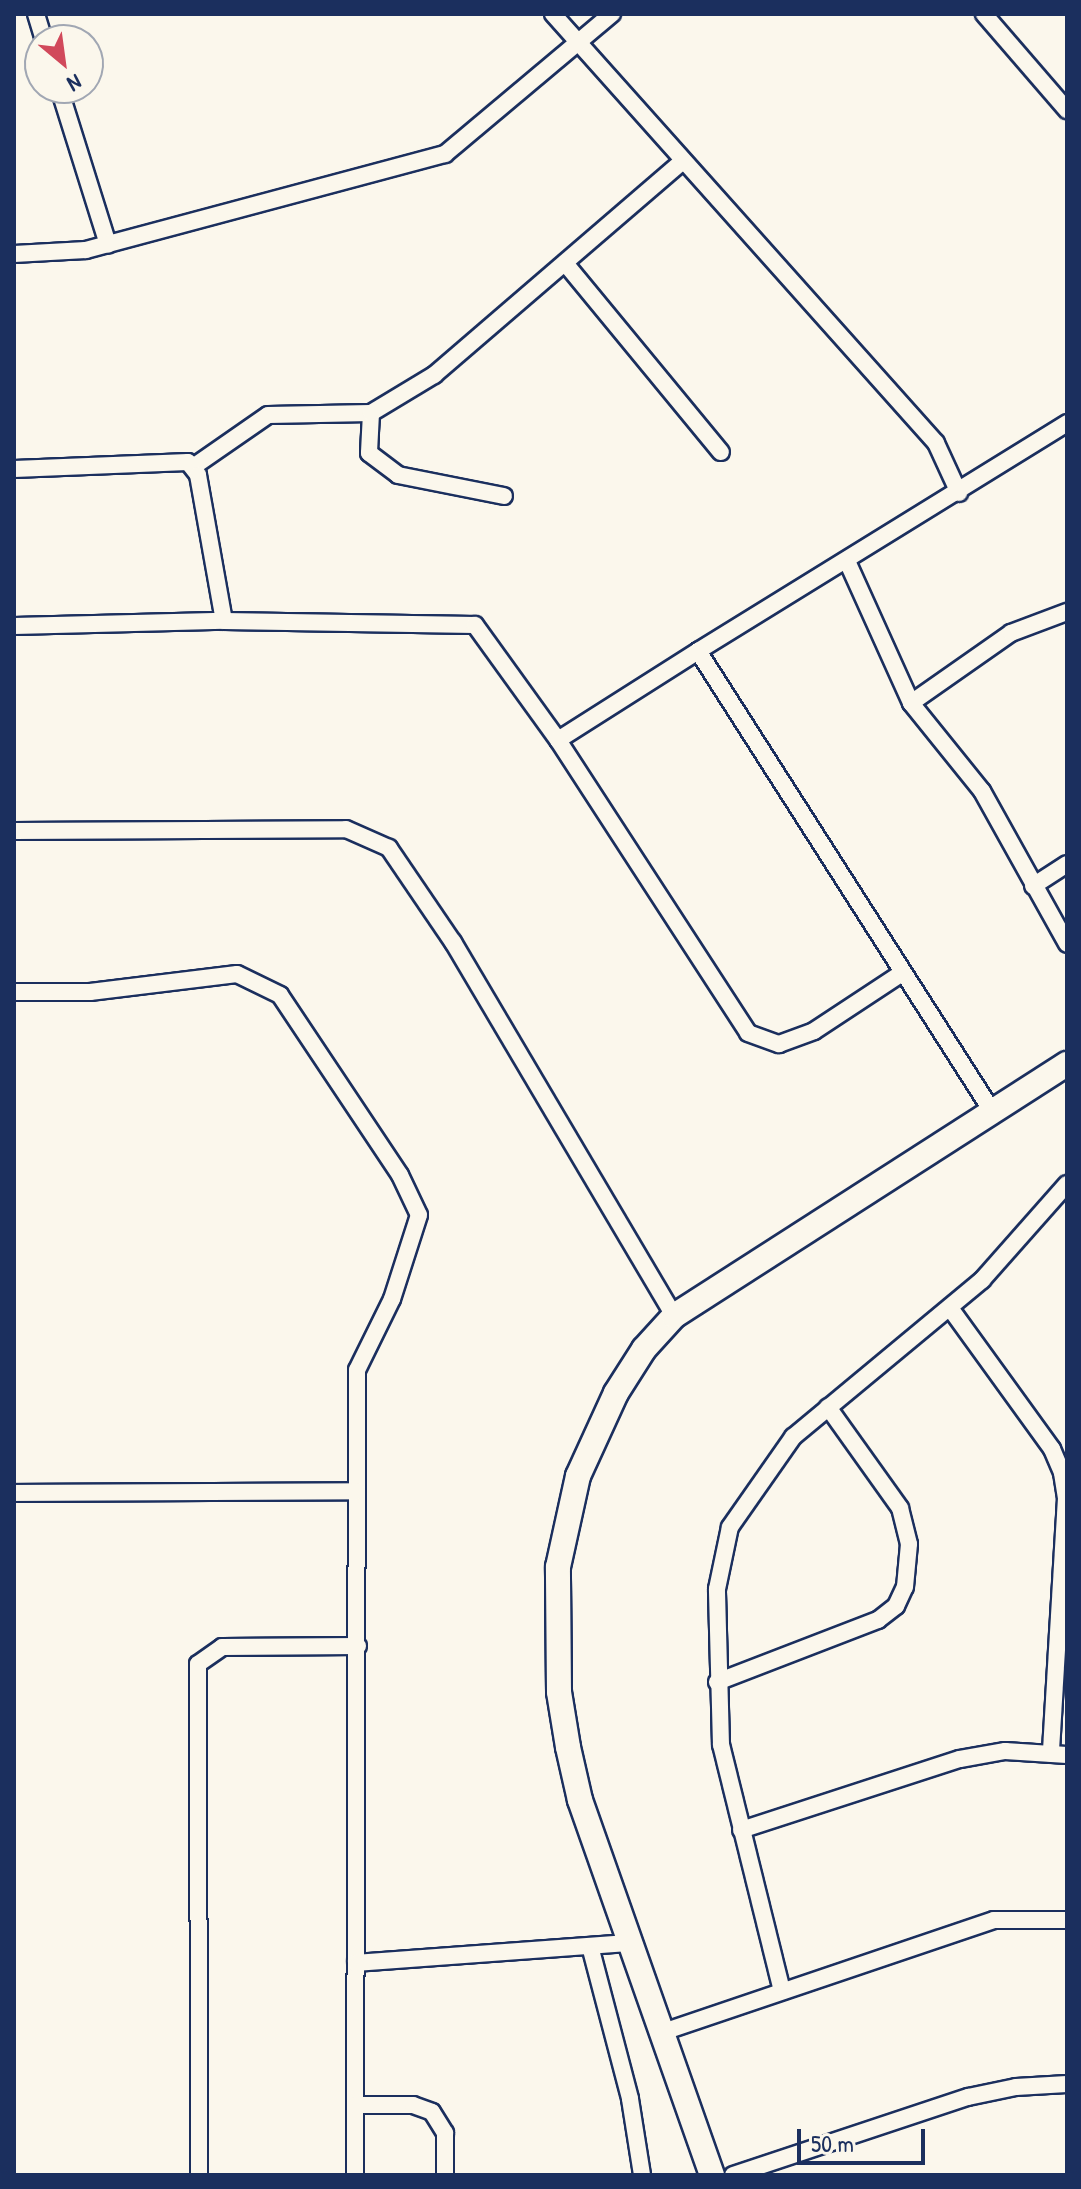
<!DOCTYPE html>
<html>
<head>
<meta charset="utf-8">
<style>
  body { margin:0 }
  #map { position:relative; width:1081px; height:2189px; overflow:hidden; background:#fbf7ec; font-family:"Patrick Hand",sans-serif }
  div>[style] { position:absolute }
  .roads { filter:drop-shadow(2px 0 #1b2f5e) drop-shadow(-2px 0 #1b2f5e) drop-shadow(0 2px #1b2f5e) drop-shadow(0 -2px #1b2f5e) }
  .street>* { height:16px; margin:-8px; padding:0 8px; transform-origin:8px; border-radius:8px; background:#fbf7ec }
  .secondary>* { height:24px; margin:-12px; padding:0 12px; transform-origin:12px; border-radius:12px; background:#fbf7ec }
  span { translate:-50% -50%; white-space:nowrap; text-align:center; line-height:1.15; -webkit-text-stroke:6px #fbf7ec; paint-order:stroke }
  .frame { position:absolute; inset:0; border:16px solid #1b2f5e; pointer-events:none }
  .north { position:absolute; left:24px; top:24px; width:80px; height:80px; box-sizing:border-box; background:#fbf7ec; border:2px solid #a1a7b3; border-radius:50%; rotate:151deg; font-size:22px; font-weight:700; line-height:32px; text-align:center; color:#1b2f5e }
  .north::after { content:''; display:block; margin:auto; width:28px; height:36px; background:#d1495b; clip-path:polygon(50% 0,100% 100%,50% 72%,0 100%) }
  .scale { position:absolute; left:797px; top:2129px; width:128px; height:36px; box-sizing:border-box; border:4px solid #1b2f5e; border-top:0; padding-left:10px; font-size:24px; line-height:28px; white-space:nowrap; color:#1b2f5e; -webkit-text-stroke:6px #fbf7ec; paint-order:stroke }
</style>
</head>
<body>
<div id="map">
  <div class="roads">
    <div class="street">
      <div style="left:36px;top:14px;width:27px;rotate:73deg"></div>
      <div style="left:553px;top:14px;width:575px;rotate:48.24deg"></div>
      <div style="left:936px;top:443px;width:55px;rotate:65.3deg"></div>
      <div style="left:984px;top:14px;width:127px;rotate:49.2deg"></div>
      <div style="left:59px;top:88px;width:164px;rotate:72.6deg"></div>
      <div style="left:14px;top:254px;width:72px;rotate:-3.2deg"></div>
      <div style="left:86px;top:250px;width:372px;rotate:-15deg"></div>
      <div style="left:445px;top:154px;width:218px;rotate:-40deg"></div>
      <div style="left:565px;top:263px;width:245px;rotate:50.5deg"></div>
      <div style="left:371px;top:413px;width:40px;rotate:92.9deg"></div>
      <div style="left:369px;top:453px;width:36px;rotate:37deg"></div>
      <div style="left:398px;top:475px;width:108px;rotate:11.2deg"></div>
      <div style="left:193px;top:467px;width:91px;rotate:-34.7deg"></div>
      <div style="left:268px;top:415px;width:103px;rotate:-1.1deg"></div>
      <div style="left:371px;top:413px;width:74px;rotate:-31.1deg"></div>
      <div style="left:434px;top:375px;width:328px;rotate:-40.7deg"></div>
      <div style="left:14px;top:469px;width:174px;rotate:-2.3deg"></div>
      <div style="left:188px;top:462px;width:16px;rotate:52deg"></div>
      <div style="left:198px;top:475px;width:148px;rotate:79.9deg"></div>
      <div style="left:847px;top:561px;width:156px;rotate:65.7deg"></div>
      <div style="left:911px;top:703px;width:113px;rotate:51.1deg"></div>
      <div style="left:982px;top:791px;width:175px;rotate:60.9deg"></div>
      <div style="left:14px;top:626px;width:210px;rotate:-1.4deg"></div>
      <div style="left:224px;top:621px;width:251px;rotate:0.9deg"></div>
      <div style="left:475px;top:625px;width:142px;rotate:54.2deg"></div>
      <div style="left:558px;top:740px;width:349px;rotate:57deg"></div>
      <div style="left:748px;top:1033px;width:33px;rotate:20deg"></div>
      <div style="left:779px;top:1044px;width:37px;rotate:-20deg"></div>
      <div style="left:814px;top:1031px;width:105px;rotate:-33.4deg"></div>
      <div style="left:698px;top:651px;width:434px;rotate:-31.7deg"></div>
      <div style="left:911px;top:703px;width:122px;rotate:-35deg"></div>
      <div style="left:1011px;top:633px;width:60px;rotate:-20.6deg"></div>
      <div style="left:558px;top:740px;width:166px;rotate:-32.4deg"></div>
      <div style="left:698px;top:651px;width:546px;rotate:57.42deg"></div>
      <div style="left:14px;top:831px;width:332px;rotate:-0.3deg"></div>
      <div style="left:346px;top:829px;width:47px;rotate:23.8deg"></div>
      <div style="left:389px;top:848px;width:114px;rotate:55.8deg"></div>
      <div style="left:453px;top:942px;width:434px;rotate:59.4deg"></div>
      <div style="left:1033px;top:886px;width:40px;rotate:-32.9deg"></div>
      <div style="left:14px;top:992px;width:76px"></div>
      <div style="left:90px;top:992px;width:148px;rotate:-7deg"></div>
      <div style="left:237px;top:974px;width:48px;rotate:26deg"></div>
      <div style="left:280px;top:995px;width:216px;rotate:56.3deg"></div>
      <div style="left:400px;top:1175px;width:44px;rotate:64.6deg"></div>
      <div style="left:419px;top:1215px;width:88px;rotate:107.8deg"></div>
      <div style="left:392px;top:1299px;width:79px;rotate:116.2deg"></div>
      <div style="left:357px;top:1370px;width:805px;rotate:90.14deg"></div>
      <div style="left:950px;top:1308px;width:174px;rotate:54.1deg"></div>
      <div style="left:1052px;top:1449px;width:26px;rotate:67deg"></div>
      <div style="left:1062px;top:1473px;width:25px;rotate:81deg"></div>
      <div style="left:1066px;top:1498px;width:256px;rotate:93.4deg"></div>
      <div style="left:14px;top:1493px;width:343px;rotate:-0.3deg"></div>
      <div style="left:717px;top:1682px;width:173px;rotate:-21.1deg"></div>
      <div style="left:878px;top:1620px;width:23px;rotate:-38deg"></div>
      <div style="left:896px;top:1606px;width:21px;rotate:-65deg"></div>
      <div style="left:905px;top:1587px;width:43px;rotate:-84.7deg"></div>
      <div style="left:909px;top:1544px;width:37px;rotate:-104deg"></div>
      <div style="left:900px;top:1508px;width:124px;rotate:-125.5deg"></div>
      <div style="left:741px;top:1830px;width:230px;rotate:-18deg"></div>
      <div style="left:960px;top:1759px;width:46px;rotate:-10.1deg"></div>
      <div style="left:1005px;top:1751px;width:62px;rotate:3.7deg"></div>
      <div style="left:590px;top:1946px;width:158px;rotate:75.3deg"></div>
      <div style="left:630px;top:2099px;width:77px;rotate:81deg"></div>
      <div style="left:356px;top:1963px;width:275px;rotate:-4.2deg"></div>
      <div style="left:782px;top:1991px;width:253px;rotate:-103.9deg"></div>
      <div style="left:721px;top:1745px;width:156px;rotate:-91.5deg"></div>
      <div style="left:717px;top:1589px;width:63px;rotate:-78.2deg"></div>
      <div style="left:730px;top:1527px;width:110px;rotate:-55deg"></div>
      <div style="left:793px;top:1437px;width:246px;rotate:-39.7deg"></div>
      <div style="left:982px;top:1280px;width:128px;rotate:-48.5deg"></div>
      <div style="left:663px;top:2032px;width:349px;rotate:-18.7deg"></div>
      <div style="left:994px;top:1920px;width:73px"></div>
      <div style="left:356px;top:2105px;width:57px"></div>
      <div style="left:413px;top:2105px;width:20px;rotate:20deg"></div>
      <div style="left:432px;top:2112px;width:25px;rotate:58deg"></div>
      <div style="left:445px;top:2133px;width:42px;rotate:90deg"></div>
      <div style="left:199px;top:2175px;width:511px;rotate:-90.11deg"></div>
      <div style="left:198px;top:1664px;width:29px;rotate:-35deg"></div>
      <div style="left:222px;top:1647px;width:136px;rotate:-0.4deg"></div>
      <div style="left:733px;top:2175px;width:248px;rotate:-18.4deg"></div>
      <div style="left:968px;top:2097px;width:49px;rotate:-11.8deg"></div>
      <div style="left:1016px;top:2087px;width:51px;rotate:-3.4deg"></div>
    </div>
    <div class="secondary">
      <div style="left:712px;top:2175px;width:398px;rotate:-109.4deg"></div>
      <div style="left:580px;top:1800px;width:54px;rotate:-102.8deg"></div>
      <div style="left:568px;top:1747px;width:56px;rotate:-99.3deg"></div>
      <div style="left:559px;top:1692px;width:125px;rotate:-90.5deg"></div>
      <div style="left:558px;top:1567px;width:93px;rotate:-77.6deg"></div>
      <div style="left:578px;top:1476px;width:91px;rotate:-65.4deg"></div>
      <div style="left:616px;top:1393px;width:52px;rotate:-57.5deg"></div>
      <div style="left:644px;top:1349px;width:45px;rotate:-47.7deg"></div>
      <div style="left:674px;top:1316px;width:467px;rotate:-32.7deg"></div>
    </div>
  </div>
  <div class="frame"></div>
  <div class="north">N</div>
  <div class="scale">50 m</div>
</div>
</body>
</html>
